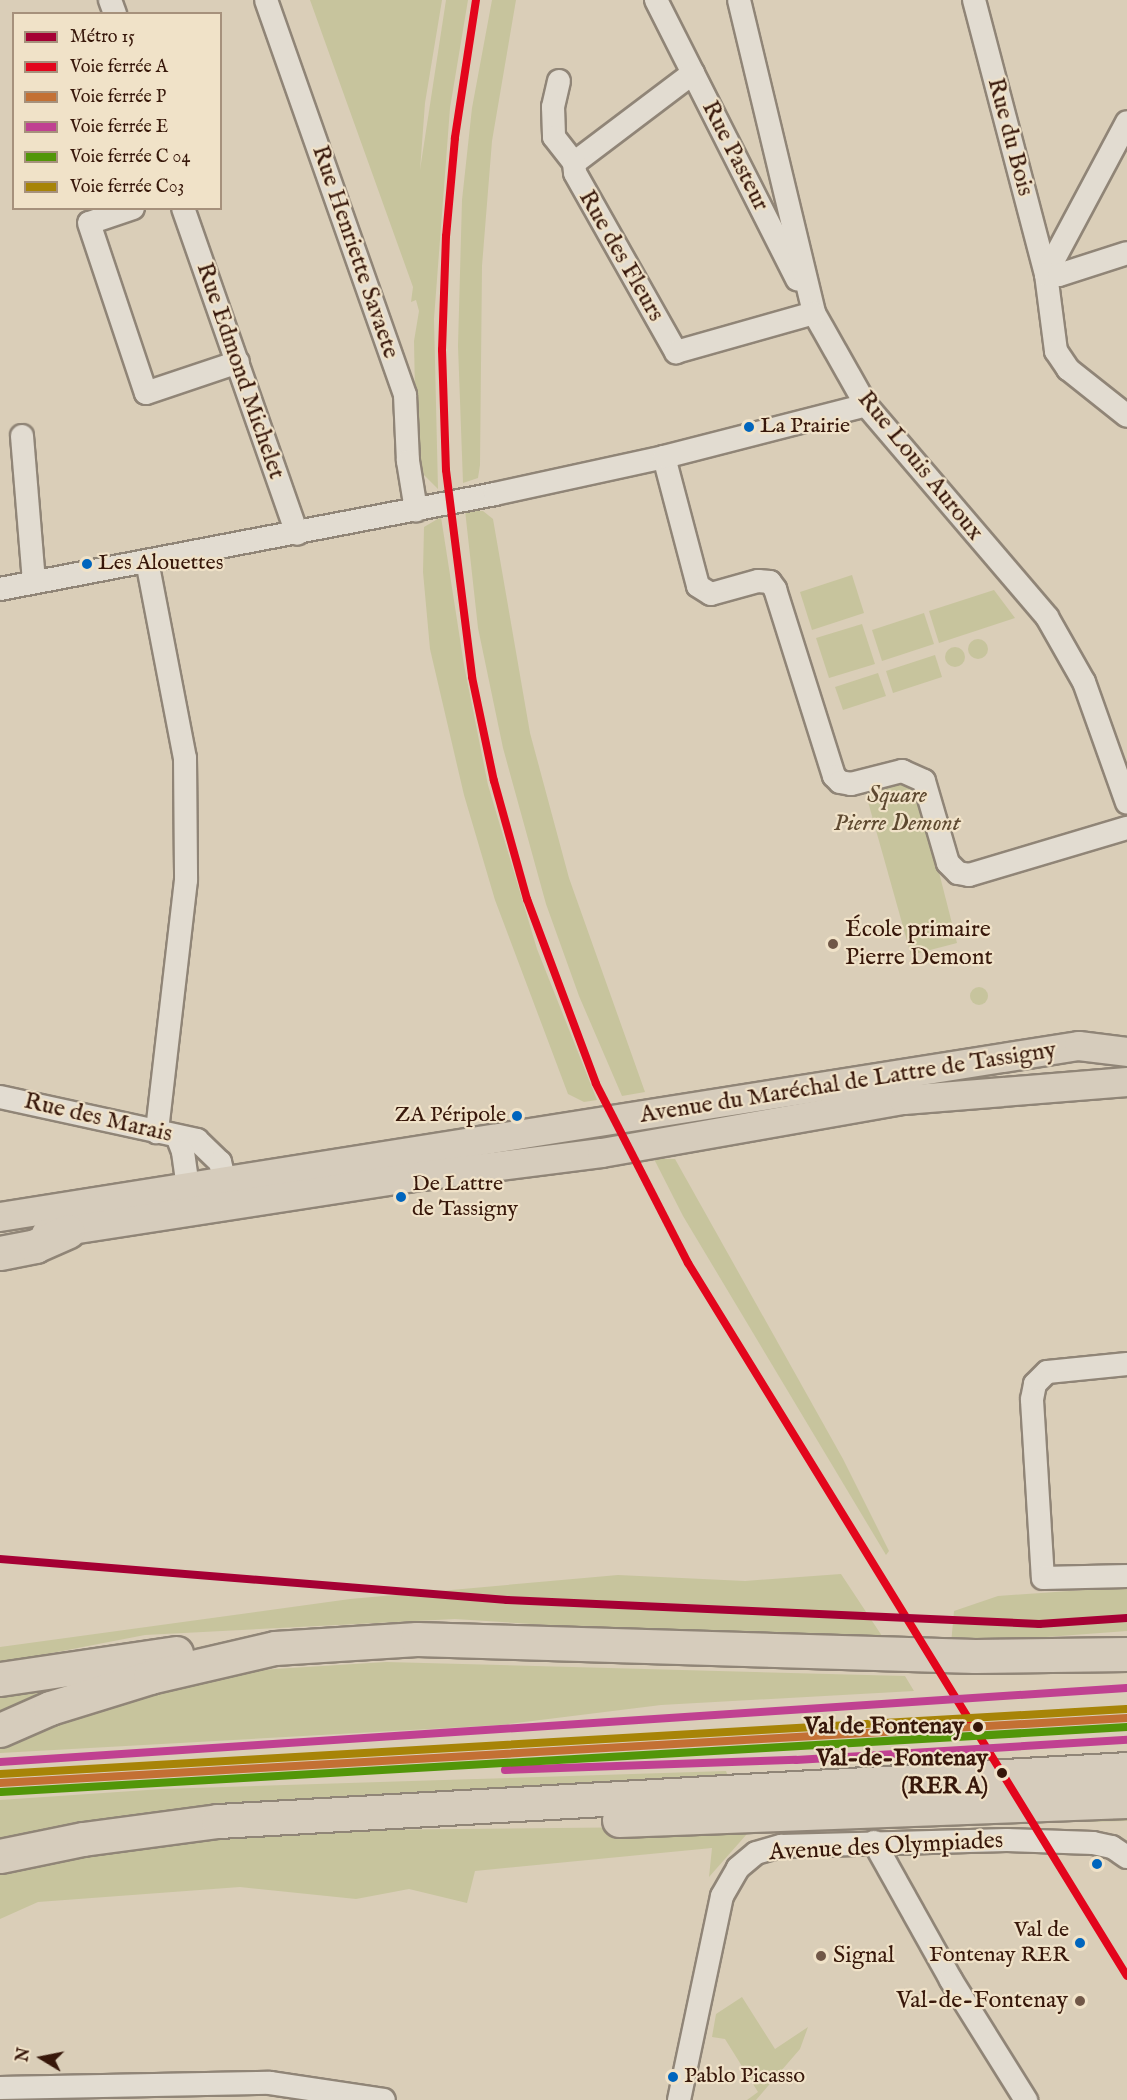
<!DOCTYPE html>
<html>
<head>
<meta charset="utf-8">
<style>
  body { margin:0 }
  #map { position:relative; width:1127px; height:2100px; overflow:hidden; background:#daceb8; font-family:"IM FELL English",serif }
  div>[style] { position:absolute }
  .green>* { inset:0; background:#c7c49d }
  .round { border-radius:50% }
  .roads { filter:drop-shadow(2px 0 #908577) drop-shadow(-2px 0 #908577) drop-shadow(0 2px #908577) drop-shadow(0 -2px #908577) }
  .minor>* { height:22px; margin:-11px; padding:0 11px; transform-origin:11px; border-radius:11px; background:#e2dcd1 }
  .major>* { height:28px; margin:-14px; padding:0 14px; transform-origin:14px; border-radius:14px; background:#d6ccbc }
  .highway>* { height:33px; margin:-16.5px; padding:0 16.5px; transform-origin:16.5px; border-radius:16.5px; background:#d6ccbc }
  .rail-1>* { height:8px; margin:-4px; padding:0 4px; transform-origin:4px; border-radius:4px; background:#e3051c }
  .rail-2>* { height:8px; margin:-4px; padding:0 4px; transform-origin:4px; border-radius:4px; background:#c37034 }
  .rail-3>* { height:8px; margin:-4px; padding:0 4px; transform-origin:4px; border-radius:4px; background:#c04191 }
  .rail-4>* { height:8px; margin:-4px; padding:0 4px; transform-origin:4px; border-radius:4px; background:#529609 }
  .rail-5>* { height:8px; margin:-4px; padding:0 4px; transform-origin:4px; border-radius:4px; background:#a78407 }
  .metro-1>* { height:8px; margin:-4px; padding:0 4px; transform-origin:4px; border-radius:4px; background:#a50034 }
  .dots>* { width:16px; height:16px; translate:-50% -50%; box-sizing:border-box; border:3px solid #f0e2c8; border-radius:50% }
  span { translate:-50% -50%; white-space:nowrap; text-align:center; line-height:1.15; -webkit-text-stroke:4.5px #f0e2c8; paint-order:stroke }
  .bus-label { font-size:22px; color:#37170a }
  .left { translate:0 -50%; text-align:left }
  .right { translate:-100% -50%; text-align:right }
  .street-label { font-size:24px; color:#37170a }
  .park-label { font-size:24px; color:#5e4930; font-style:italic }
  .poi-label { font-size:24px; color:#37170a }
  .stop-label { font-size:24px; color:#37170a; font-weight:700 }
  .legend { position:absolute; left:12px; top:12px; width:210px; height:198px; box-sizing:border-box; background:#f0e2c8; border:2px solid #a6917c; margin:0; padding:8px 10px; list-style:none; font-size:18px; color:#37170a }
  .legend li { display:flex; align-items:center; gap:12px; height:30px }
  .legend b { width:30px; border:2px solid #a6917c }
  .north { position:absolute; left:12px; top:2028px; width:60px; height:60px; -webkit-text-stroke:4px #f0e2c8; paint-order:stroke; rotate:280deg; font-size:16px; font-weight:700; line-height:24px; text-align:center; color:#37170a }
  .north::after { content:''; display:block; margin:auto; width:21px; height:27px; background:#37170a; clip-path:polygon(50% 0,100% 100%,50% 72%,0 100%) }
</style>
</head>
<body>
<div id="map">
  <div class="green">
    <div style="clip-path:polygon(310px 0,442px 0,425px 103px,420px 170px,446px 0,468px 0,450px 108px,434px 319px,438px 489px,424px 475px,416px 446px,414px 341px,419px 311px,416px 300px,411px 302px,413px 287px)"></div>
    <div style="clip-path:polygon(492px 0,516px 0,492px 141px,482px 266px,480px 465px,478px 478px,463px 483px,458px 346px,462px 200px,472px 108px)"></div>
    <div style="clip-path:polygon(465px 510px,483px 511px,493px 519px,530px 733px,569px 878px,645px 1092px,622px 1096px,579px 996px,546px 904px,503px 748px,478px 628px)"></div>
    <div style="clip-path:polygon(441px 517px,464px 665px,488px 785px,537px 949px,597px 1100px,584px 1102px,568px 1094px,495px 900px,464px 795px,430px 649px,423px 572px,424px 527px)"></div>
    <div style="clip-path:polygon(852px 575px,864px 613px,812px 630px,800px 592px)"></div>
    <div style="clip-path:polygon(994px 590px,1015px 618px,939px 643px,929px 611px)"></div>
    <div style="clip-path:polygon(924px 613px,934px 644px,882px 661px,872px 630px)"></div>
    <div style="clip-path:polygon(862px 624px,875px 664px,829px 678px,816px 638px)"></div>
    <div class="round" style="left:968px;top:639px;width:20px;height:20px"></div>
    <div class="round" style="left:945px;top:647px;width:20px;height:20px"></div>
    <div style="clip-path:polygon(935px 655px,942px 677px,893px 693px,886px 671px)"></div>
    <div style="clip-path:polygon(878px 673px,886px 696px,843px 710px,835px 687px)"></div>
    <div style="clip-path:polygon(897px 781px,918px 790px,957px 943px,911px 955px,865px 791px)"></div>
    <div class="round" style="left:970px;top:987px;width:18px;height:18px"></div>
    <div style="clip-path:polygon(654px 1159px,675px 1159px,843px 1459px,889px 1551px,886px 1555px,683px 1216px)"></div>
    <div style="clip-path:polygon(841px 1574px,882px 1636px,593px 1628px,455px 1619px,145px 1635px,0 1663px,0 1647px,350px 1599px,618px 1575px,745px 1581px)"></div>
    <div style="clip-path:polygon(1127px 1587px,1127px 1631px,951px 1644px,954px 1611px,998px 1596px)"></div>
    <div style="clip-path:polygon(386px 1662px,905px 1676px,914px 1691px,661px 1705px,500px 1725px,0 1753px,0 1748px,65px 1719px,182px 1687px,259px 1670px)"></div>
    <div style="clip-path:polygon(91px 1681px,0 1717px,0 1693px)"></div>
    <div style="clip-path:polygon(726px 1771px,729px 1779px,0 1844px,0 1800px,162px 1789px)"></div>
    <div style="clip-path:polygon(1127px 1811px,1127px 1821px,1085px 1822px,1083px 1813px)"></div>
    <div style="clip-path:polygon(754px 1826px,709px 1877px,712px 1848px,475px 1871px,467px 1903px,409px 1889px,356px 1899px,240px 1887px,38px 1902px,0 1919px,0 1874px,68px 1856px,210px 1837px,361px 1830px)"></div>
    <div style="clip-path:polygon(742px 1997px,775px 2049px,808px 2027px,800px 2049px,756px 2100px,747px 2100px,758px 2092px,725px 2039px,712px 2037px,716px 2014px)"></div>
  </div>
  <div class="roads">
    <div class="minor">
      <div style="left:110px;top:0;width:15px;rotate:70deg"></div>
      <div style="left:266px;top:0;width:419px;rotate:70.6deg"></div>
      <div style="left:405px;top:395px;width:66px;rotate:87.4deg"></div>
      <div style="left:408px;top:461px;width:50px;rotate:80.7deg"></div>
      <div style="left:656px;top:0;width:313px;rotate:63.2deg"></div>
      <div style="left:739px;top:0;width:322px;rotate:76.5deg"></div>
      <div style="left:814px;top:313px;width:106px;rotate:60.5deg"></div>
      <div style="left:866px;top:405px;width:279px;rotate:49.5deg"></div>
      <div style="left:1047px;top:617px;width:75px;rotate:60.4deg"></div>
      <div style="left:1084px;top:682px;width:128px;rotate:70.4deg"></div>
      <div style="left:974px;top:0;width:283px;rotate:75.3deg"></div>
      <div style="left:1046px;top:274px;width:78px;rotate:82.6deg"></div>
      <div style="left:1056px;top:351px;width:22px;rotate:56deg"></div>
      <div style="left:1068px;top:369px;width:75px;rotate:38.5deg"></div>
      <div style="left:693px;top:73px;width:149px;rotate:142.9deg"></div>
      <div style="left:574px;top:163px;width:10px;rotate:84deg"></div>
      <div style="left:575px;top:173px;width:206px;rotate:60.6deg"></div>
      <div style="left:676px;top:352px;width:143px;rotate:-15.8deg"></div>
      <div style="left:559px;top:81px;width:27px;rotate:103deg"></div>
      <div style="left:553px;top:107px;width:30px;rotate:88deg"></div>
      <div style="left:554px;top:137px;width:33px;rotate:52deg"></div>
      <div style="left:133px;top:208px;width:46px;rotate:161.2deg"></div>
      <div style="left:89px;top:223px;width:179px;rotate:71.5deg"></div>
      <div style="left:146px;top:393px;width:97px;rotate:-18.6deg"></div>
      <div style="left:183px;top:208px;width:345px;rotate:70.7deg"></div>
      <div style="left:1046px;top:274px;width:172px;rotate:-61.9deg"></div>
      <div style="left:1046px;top:274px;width:13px;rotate:4deg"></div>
      <div style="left:1059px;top:275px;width:71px;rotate:-17.9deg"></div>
      <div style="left:22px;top:436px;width:146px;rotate:85.3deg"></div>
      <div style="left:664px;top:457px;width:133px;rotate:75.2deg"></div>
      <div style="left:698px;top:586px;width:15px;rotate:32deg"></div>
      <div style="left:711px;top:594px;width:49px;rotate:-15.5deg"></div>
      <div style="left:758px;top:581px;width:12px;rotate:5deg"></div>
      <div style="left:770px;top:582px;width:9px;rotate:54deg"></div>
      <div style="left:775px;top:589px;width:196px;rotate:72.5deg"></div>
      <div style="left:834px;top:776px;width:8px;rotate:45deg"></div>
      <div style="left:840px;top:782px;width:11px;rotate:10deg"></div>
      <div style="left:851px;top:784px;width:53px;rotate:-14.3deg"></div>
      <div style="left:902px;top:771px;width:24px;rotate:24deg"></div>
      <div style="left:924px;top:781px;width:85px;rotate:73.7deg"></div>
      <div style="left:948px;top:863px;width:14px;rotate:45deg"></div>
      <div style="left:958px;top:873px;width:11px;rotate:10deg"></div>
      <div style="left:969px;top:875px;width:165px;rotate:-16.6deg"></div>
      <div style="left:147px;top:561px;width:201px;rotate:79.1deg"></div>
      <div style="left:185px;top:758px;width:122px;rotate:89.5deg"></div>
      <div style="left:186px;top:880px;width:254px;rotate:96.6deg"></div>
      <div style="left:0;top:589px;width:504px;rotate:-10.86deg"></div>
      <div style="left:495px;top:494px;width:173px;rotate:-12.3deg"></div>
      <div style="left:664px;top:457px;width:209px;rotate:-14.4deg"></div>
      <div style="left:0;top:1097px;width:202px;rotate:12.3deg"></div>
      <div style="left:197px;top:1140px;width:32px;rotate:44deg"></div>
      <div style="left:220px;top:1162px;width:21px;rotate:76deg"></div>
      <div style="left:225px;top:1182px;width:13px;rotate:113deg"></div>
      <div style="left:177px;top:1136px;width:17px;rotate:69deg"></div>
      <div style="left:183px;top:1152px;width:36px;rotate:82deg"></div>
      <div style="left:1127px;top:1364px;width:80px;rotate:174.3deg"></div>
      <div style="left:1047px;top:1372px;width:17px;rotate:135deg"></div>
      <div style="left:1035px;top:1384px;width:16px;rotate:101deg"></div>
      <div style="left:1032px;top:1400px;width:178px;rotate:86.5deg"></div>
      <div style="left:1043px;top:1578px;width:84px;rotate:-1.4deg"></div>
      <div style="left:874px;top:1842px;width:158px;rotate:60.8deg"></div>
      <div style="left:951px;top:1980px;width:142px;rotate:58deg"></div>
      <div style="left:0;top:2088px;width:270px;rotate:-1.1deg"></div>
      <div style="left:270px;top:2083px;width:115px;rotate:8.5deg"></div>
      <div style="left:679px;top:2100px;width:208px;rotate:-78.1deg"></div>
      <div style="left:722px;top:1896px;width:32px;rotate:-60deg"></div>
      <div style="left:738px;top:1868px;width:23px;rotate:-40deg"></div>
      <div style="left:756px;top:1853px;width:26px;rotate:-16deg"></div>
      <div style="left:781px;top:1846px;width:226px;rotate:-1.5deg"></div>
      <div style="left:1007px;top:1840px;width:86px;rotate:2deg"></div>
      <div style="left:1093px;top:1843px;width:19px;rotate:12deg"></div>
      <div style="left:1112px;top:1847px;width:18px;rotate:34deg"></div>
    </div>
    <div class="major">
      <div style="left:0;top:1217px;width:1092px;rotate:-9.01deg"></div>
      <div style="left:1079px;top:1046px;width:48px;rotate:7.1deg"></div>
      <div style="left:46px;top:1234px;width:380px;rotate:-8.8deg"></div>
      <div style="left:422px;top:1176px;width:181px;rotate:-7.3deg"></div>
      <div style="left:602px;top:1153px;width:307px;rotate:-10deg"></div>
      <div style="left:904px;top:1100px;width:224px;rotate:-4.6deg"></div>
    </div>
    <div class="highway">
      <div style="left:0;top:1253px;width:36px;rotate:-11deg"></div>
      <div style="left:35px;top:1246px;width:36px;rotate:-24deg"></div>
      <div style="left:0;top:1679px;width:178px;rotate:-8.4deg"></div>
      <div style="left:0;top:1730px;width:55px;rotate:-23.7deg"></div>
      <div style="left:50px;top:1708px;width:105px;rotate:-17.2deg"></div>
      <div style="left:150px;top:1677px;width:128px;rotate:-13.1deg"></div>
      <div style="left:275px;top:1648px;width:142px;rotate:-3.6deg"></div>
      <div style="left:417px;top:1639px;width:558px;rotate:1.75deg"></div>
      <div style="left:975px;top:1656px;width:152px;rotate:-0.8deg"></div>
      <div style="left:619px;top:1820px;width:508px;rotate:-2.14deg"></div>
      <div style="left:0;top:1856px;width:85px;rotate:-11.6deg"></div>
      <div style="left:83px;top:1839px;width:136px;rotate:-7.6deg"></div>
      <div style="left:218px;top:1821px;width:910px;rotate:-3.27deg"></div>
    </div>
  </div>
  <div class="rail-1">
    <div style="left:476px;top:0;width:140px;rotate:98.7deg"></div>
    <div style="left:455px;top:138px;width:98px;rotate:95.2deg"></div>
    <div style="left:446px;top:236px;width:114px;rotate:92deg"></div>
    <div style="left:442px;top:350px;width:120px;rotate:88.1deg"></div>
    <div style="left:446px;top:470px;width:209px;rotate:82.8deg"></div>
    <div style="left:472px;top:677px;width:106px;rotate:78.1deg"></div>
    <div style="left:494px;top:781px;width:123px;rotate:74.4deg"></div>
    <div style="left:527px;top:899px;width:197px;rotate:69.5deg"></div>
    <div style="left:596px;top:1084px;width:201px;rotate:62.8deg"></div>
    <div style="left:688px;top:1263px;width:837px;rotate:58.38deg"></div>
  </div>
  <div class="rail-2">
    <div style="left:0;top:1783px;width:1129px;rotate:-3.3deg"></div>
  </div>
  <div class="rail-3">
    <div style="left:0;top:1762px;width:1129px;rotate:-3.76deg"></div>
    <div style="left:505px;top:1770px;width:291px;rotate:-2deg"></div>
    <div style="left:796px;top:1760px;width:332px;rotate:-3.5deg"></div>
  </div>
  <div class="rail-4">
    <div style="left:1px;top:1792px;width:1128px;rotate:-3.3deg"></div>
  </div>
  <div class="rail-5">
    <div style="left:0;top:1774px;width:1128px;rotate:-3.3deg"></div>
  </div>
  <div class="metro-1">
    <div style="left:0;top:1559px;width:509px;rotate:4.62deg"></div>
    <div style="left:507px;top:1600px;width:533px;rotate:2.58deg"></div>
    <div style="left:1039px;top:1624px;width:88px;rotate:-3.9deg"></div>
  </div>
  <div class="dots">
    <div style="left:749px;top:427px;background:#0065bd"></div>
    <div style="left:87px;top:564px;background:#0065bd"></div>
    <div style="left:833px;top:944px;background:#705747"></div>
    <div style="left:517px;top:1116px;background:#0065bd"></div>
    <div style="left:401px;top:1197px;background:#0065bd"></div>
    <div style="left:978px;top:1727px;background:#37170a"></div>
    <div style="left:1002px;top:1773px;background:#37170a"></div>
    <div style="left:1097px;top:1864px;background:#0065bd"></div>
    <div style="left:1080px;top:1943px;background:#0065bd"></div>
    <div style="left:821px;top:1956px;background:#705747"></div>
    <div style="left:1080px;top:2001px;background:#705747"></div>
    <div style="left:673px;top:2077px;background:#0065bd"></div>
  </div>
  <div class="bus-label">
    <span class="left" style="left:760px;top:427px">La Prairie</span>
    <span class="left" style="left:98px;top:564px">Les Alouettes</span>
    <span class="right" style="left:506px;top:1116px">ZA Péripole</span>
    <span class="left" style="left:412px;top:1197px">De Lattre<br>de Tassigny</span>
    <span class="right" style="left:1069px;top:1943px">Val de<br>Fontenay RER</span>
    <span class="left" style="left:684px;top:2077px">Pablo Picasso</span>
  </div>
  <div class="street-label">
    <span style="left:1010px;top:137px;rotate:75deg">Rue du Bois</span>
    <span style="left:735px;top:156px;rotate:63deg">Rue Pasteur</span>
    <span style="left:355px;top:252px;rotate:71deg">Rue Henriette Savaete</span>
    <span style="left:621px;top:256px;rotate:60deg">Rue des Fleurs</span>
    <span style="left:240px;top:371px;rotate:71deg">Rue Edmond Michelet</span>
    <span style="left:920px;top:466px;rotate:51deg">Rue Louis Auroux</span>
    <span style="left:848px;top:1083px;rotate:-9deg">Avenue du Maréchal de Lattre de Tassigny</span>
    <span style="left:98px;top:1118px;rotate:13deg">Rue des Marais</span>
    <span style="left:886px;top:1847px;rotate:-3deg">Avenue des Olympiades</span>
  </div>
  <div class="park-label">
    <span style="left:897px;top:810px">Square<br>Pierre Demont</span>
  </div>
  <div class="poi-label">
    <span class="left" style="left:845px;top:944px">École primaire<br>Pierre Demont</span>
    <span class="left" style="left:833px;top:1956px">Signal</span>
    <span class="right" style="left:1068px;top:2001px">Val-de-Fontenay</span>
  </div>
  <div class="stop-label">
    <span class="right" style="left:964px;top:1727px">Val de Fontenay</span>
    <span class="right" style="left:988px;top:1773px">Val-de-Fontenay<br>(RER A)</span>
  </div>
  <ul class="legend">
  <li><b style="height:8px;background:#a50034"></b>Métro 15</li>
  <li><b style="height:8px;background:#e3051c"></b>Voie ferrée A</li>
  <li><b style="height:8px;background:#c37034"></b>Voie ferrée P</li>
  <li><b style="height:8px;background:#c04191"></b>Voie ferrée E</li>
  <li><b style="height:8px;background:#529609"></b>Voie ferrée C 04</li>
  <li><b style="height:8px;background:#a78407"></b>Voie ferrée C03</li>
  </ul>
  <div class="north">N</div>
</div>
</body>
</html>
